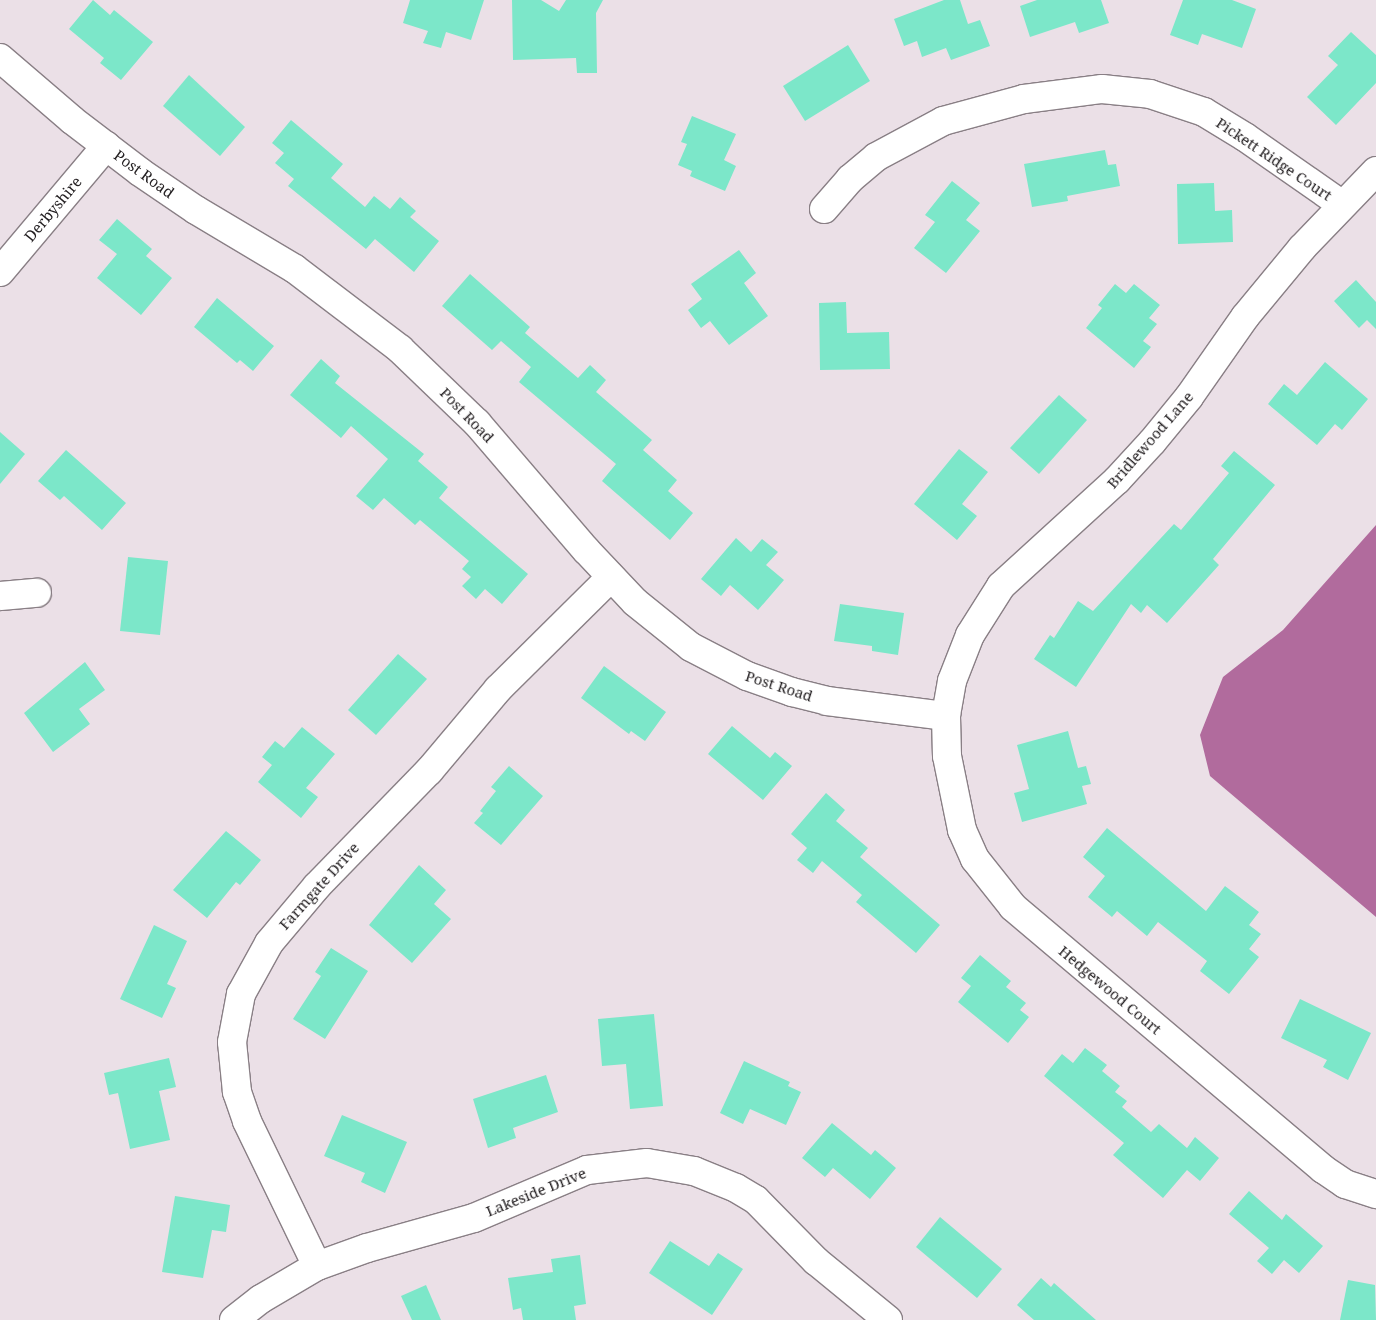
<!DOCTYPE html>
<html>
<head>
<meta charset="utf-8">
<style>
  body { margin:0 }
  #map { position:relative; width:1376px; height:1320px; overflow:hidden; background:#ebe0e7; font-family:"Noto Serif",serif }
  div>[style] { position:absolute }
  .water>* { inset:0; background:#b16b9d }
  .building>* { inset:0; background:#7ce7c9 }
  .roads { filter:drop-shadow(1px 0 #897f85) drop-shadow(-1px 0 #897f85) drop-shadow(0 1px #897f85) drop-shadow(0 -1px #897f85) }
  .street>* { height:28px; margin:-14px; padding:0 14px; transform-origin:14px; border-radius:14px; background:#fff }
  span { translate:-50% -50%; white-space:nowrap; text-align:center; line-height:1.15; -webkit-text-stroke:5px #fff; paint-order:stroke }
  .street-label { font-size:15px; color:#242022 }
</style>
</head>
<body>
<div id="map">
  <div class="water">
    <div style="clip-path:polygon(1376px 525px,1376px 917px,1210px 776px,1200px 735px,1223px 677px,1283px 630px)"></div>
  </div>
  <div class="building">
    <div style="clip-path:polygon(93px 0,110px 15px,114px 10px,153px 42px,121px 80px,100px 63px,104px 58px,69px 29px)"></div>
    <div style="clip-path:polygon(410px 0,484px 0,471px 40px,446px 32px,441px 48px,423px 43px,428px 31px,403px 23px)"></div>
    <div style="clip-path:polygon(512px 0,541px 0,559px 11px,566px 0,603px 0,596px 13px,597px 73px,577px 73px,576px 58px,513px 60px)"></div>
    <div style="clip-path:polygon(944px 0,960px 0,968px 24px,980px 20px,990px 46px,951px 60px,946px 48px,922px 57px,917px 41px,904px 46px,894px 19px)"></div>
    <div style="clip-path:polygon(1037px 0,1101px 0,1109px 23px,1079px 33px,1075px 22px,1030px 37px,1020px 6px)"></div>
    <div style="clip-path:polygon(1183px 0,1232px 0,1256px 9px,1242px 48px,1202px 34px,1198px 45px,1170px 35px)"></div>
    <div style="clip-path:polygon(1351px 32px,1376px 55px,1376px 83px,1336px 125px,1307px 97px,1338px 65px,1328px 56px)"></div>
    <div style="clip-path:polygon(848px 45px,870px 81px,805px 121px,783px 86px)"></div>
    <div style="clip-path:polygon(189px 75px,245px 127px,220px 156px,163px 106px)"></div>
    <div style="clip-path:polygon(692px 116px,736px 134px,724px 160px,736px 166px,725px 191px,690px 176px,692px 171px,678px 165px,687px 144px,681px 142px)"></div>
    <div style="clip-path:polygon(291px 120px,343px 164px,331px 178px,365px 207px,374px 196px,390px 209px,400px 197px,416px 211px,410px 217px,439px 241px,414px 272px,375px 239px,366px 249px,288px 186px,294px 179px,275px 163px,284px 153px,272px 143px)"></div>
    <div style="clip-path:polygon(1105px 150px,1108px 165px,1116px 164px,1120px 186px,1067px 196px,1068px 201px,1032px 207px,1024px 164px)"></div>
    <div style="clip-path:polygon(952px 181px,980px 203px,966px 220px,980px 231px,946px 273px,914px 248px,935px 222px,925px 215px)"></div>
    <div style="clip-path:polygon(1214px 183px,1215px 211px,1232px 210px,1233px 242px,1178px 244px,1177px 184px)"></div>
    <div style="clip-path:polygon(117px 219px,152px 249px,146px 256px,172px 278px,141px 315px,97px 278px,117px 254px,99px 240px)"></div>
    <div style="clip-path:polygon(739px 250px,756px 273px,744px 283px,768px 316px,729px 345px,710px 321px,701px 328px,688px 310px,702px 299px,691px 284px)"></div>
    <div style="clip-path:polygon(470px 274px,530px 327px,525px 333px,578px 378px,590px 365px,606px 380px,596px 392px,652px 440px,643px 450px,677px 480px,668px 491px,693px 513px,670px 540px,602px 481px,616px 464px,519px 382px,531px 367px,501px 341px,492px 350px,442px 306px)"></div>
    <div style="clip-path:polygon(1356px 280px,1376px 302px,1376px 329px,1367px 320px,1359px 328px,1334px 301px)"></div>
    <div style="clip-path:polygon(1115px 284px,1126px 293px,1134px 284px,1160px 305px,1149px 318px,1157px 324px,1143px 341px,1151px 347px,1134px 368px,1086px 328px,1102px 308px,1098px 305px)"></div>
    <div style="clip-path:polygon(217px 298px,274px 346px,253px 371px,240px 360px,237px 363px,194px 327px)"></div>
    <div style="clip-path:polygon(846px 302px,847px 333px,889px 332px,890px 369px,820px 370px,819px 303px)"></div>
    <div style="clip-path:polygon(321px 359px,340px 376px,335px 383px,424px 454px,418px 461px,448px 487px,439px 498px,528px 574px,502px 604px,485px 589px,476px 599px,462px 586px,471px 577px,462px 569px,469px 561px,420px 520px,415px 525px,384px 498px,373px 510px,356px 496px,388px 459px,351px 426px,341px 438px,290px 395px)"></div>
    <div style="clip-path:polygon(1325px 362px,1368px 399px,1342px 430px,1335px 424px,1317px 445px,1268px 404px,1284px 384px,1297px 395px)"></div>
    <div style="clip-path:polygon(1059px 395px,1087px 420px,1039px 474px,1010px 448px)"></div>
    <div style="clip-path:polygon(0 432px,25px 454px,0 484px)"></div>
    <div style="clip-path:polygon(959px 449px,988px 472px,962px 504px,977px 516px,957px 540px,914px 504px)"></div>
    <div style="clip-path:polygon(66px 450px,126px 503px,102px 530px,64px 496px,60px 500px,38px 481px)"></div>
    <div style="clip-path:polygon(1234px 451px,1275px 485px,1213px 559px,1219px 565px,1167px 623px,1147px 605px,1141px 613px,1131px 604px,1076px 687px,1034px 659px,1050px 635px,1054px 638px,1078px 601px,1093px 611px,1174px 524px,1181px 530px,1229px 473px,1221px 466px)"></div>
    <div style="clip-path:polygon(736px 538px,751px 552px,762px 539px,778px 552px,766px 565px,784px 580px,758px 610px,730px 585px,721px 596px,701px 579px)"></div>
    <div style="clip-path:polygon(128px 557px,168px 561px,160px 635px,120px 631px)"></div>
    <div style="clip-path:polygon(840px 604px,904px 613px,898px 655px,872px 651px,872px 646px,834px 641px)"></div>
    <div style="clip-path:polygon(398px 654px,427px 679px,376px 735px,348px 710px)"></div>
    <div style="clip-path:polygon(85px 662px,105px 690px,79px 709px,90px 724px,53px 752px,24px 713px)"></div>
    <div style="clip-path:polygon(604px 666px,666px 712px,645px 741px,631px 731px,629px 734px,581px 698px)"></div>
    <div style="clip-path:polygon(732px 726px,770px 758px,775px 752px,792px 766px,763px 800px,708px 754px)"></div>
    <div style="clip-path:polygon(302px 727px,335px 754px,306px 788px,318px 797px,301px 818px,258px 782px,272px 765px,262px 757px,275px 741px,284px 748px)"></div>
    <div style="clip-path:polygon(1068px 731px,1078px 768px,1086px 766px,1091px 784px,1082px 786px,1087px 804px,1022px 822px,1014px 793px,1029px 789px,1017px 745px)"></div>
    <div style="clip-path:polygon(509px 766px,543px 796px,501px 845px,474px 823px,483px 813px,480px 811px,496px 791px,491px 787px)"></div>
    <div style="clip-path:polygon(826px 793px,845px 810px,836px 821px,868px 848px,860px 857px,940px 925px,916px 953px,856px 902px,862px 895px,822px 861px,813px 873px,797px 860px,807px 848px,791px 834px)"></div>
    <div style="clip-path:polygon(1107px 828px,1206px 911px,1225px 886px,1259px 912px,1249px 925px,1261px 934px,1249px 949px,1259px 957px,1229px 994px,1200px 971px,1207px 961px,1158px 922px,1147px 936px,1117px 911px,1112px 917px,1088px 897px,1105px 876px,1083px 857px)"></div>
    <div style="clip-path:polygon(226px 831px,261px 860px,240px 885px,236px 882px,207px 918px,173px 890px)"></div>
    <div style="clip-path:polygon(419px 865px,446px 890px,434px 904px,451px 919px,412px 963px,369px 925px)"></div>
    <div style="clip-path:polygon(154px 925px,187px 941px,167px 984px,176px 988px,162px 1018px,120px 999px)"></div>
    <div style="clip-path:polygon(331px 948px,368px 971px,325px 1039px,293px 1019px,321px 976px,315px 972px)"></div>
    <div style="clip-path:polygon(980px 955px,1011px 981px,1006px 987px,1026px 1003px,1020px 1010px,1029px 1017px,1008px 1043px,958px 1002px,971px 986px,961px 978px)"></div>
    <div style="clip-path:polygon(1300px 999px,1371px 1033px,1348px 1080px,1323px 1067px,1327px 1060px,1281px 1038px)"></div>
    <div style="clip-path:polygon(654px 1014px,663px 1106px,630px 1109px,626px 1064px,602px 1066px,598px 1019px)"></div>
    <div style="clip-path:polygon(1085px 1048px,1107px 1065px,1102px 1071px,1120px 1086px,1115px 1092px,1127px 1101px,1122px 1107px,1151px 1132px,1159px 1124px,1187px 1148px,1195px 1137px,1219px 1158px,1200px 1181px,1187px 1170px,1163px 1198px,1113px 1155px,1124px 1143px,1044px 1076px,1062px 1054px,1073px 1063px)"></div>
    <div style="clip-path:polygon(169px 1058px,176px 1087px,159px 1091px,170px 1140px,130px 1149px,118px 1093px,109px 1095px,104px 1073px)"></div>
    <div style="clip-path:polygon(744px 1061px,790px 1082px,788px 1086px,801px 1092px,786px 1125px,750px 1109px,743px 1124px,720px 1113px)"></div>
    <div style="clip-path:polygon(546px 1075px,558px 1112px,513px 1128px,516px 1138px,488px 1148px,473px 1099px)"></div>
    <div style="clip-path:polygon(342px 1115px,407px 1142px,385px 1193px,361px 1182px,365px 1173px,324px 1156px)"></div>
    <div style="clip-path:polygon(832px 1123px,871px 1155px,875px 1150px,896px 1168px,870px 1199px,833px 1168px,825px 1177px,802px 1158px)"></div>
    <div style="clip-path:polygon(1249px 1191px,1282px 1220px,1286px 1214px,1323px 1246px,1299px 1273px,1284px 1260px,1272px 1274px,1257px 1261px,1269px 1248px,1229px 1214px)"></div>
    <div style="clip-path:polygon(175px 1196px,230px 1205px,226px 1232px,212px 1230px,203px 1278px,162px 1272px)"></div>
    <div style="clip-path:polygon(940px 1217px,1002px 1269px,977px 1298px,916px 1247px)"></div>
    <div style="clip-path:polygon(670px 1241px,709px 1266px,718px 1253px,743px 1269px,712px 1315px,649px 1273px)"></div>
    <div style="clip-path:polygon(580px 1255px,586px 1304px,574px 1306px,576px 1320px,523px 1320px,521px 1308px,513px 1310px,508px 1278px,553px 1272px,551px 1259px)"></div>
    <div style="clip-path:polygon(1041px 1278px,1051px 1287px,1054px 1283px,1096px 1320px,1034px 1320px,1017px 1305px)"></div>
    <div style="clip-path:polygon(1348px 1280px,1375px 1285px,1376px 1320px,1340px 1320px)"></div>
    <div style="clip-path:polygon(426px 1285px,441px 1320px,412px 1320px,401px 1296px)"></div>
  </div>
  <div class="roads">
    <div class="street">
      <div style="left:0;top:58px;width:95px;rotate:40.7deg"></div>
      <div style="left:72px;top:120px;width:86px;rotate:37.4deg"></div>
      <div style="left:140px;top:172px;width:68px;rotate:34.2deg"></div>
      <div style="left:196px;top:210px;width:115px;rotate:30.8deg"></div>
      <div style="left:295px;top:269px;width:132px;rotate:37.3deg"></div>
      <div style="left:400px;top:349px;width:107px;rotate:43.9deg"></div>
      <div style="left:477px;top:423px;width:167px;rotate:49.4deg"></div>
      <div style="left:586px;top:550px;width:71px;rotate:46.7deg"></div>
      <div style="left:635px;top:602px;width:72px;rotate:38.8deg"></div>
      <div style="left:691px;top:647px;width:63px;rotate:27.4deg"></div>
      <div style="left:747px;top:676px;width:48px;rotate:19.6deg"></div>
      <div style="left:792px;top:692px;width:36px;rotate:14deg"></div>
      <div style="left:827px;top:701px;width:120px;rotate:7.2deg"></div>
      <div style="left:1376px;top:171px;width:107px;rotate:133.9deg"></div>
      <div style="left:1302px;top:248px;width:89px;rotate:129.6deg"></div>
      <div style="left:1245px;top:317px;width:98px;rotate:125deg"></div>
      <div style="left:1189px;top:397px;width:58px;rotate:129.4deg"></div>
      <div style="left:1152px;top:442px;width:52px;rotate:132.6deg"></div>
      <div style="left:1117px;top:480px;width:157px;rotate:137.6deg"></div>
      <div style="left:1001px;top:586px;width:58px;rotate:122.3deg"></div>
      <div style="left:970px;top:635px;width:49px;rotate:111.4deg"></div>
      <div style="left:952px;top:681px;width:36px;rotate:100deg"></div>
      <div style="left:946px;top:716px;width:40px;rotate:88.6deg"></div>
      <div style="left:947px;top:756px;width:76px;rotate:78.5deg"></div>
      <div style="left:962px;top:830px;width:32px;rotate:66deg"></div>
      <div style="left:975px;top:859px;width:61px;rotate:51.6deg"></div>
      <div style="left:1013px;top:907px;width:406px;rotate:40.2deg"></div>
      <div style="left:1323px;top:1169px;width:27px;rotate:34deg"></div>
      <div style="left:1345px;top:1184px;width:33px;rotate:18deg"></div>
      <div style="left:824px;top:209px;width:40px;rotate:-49deg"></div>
      <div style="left:850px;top:179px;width:34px;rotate:-40deg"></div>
      <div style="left:876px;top:157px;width:76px;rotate:-28.2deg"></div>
      <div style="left:943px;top:121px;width:84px;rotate:-15.2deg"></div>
      <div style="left:1024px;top:99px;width:79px;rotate:-7.3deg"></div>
      <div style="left:1102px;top:89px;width:48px;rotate:5.9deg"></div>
      <div style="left:1150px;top:94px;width:57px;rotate:18.4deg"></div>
      <div style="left:1204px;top:112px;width:48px;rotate:31.4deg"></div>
      <div style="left:1245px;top:137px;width:117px;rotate:34.9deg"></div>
      <div style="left:0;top:272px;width:165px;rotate:-49.9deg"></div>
      <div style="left:0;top:596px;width:37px;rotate:-5deg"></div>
      <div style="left:317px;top:1266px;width:161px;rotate:-115.8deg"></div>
      <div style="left:247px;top:1121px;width:31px;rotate:-109deg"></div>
      <div style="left:237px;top:1092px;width:50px;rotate:-95.7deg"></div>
      <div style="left:232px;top:1042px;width:49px;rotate:-79.4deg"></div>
      <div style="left:241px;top:994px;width:58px;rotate:-61.2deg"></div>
      <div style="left:269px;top:943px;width:75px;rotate:-49.9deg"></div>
      <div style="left:317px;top:886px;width:161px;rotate:-45.8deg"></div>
      <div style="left:429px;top:771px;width:107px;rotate:-49.9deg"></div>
      <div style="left:498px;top:689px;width:159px;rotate:-44.7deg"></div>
      <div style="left:234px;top:1320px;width:34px;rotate:-38deg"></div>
      <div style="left:261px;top:1299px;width:65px;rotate:-30.5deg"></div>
      <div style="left:317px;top:1266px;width:53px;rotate:-19.8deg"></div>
      <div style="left:367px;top:1248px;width:111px;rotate:-15.7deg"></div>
      <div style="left:474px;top:1218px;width:123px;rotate:-23deg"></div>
      <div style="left:587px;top:1170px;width:60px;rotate:-6.7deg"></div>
      <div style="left:647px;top:1163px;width:48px;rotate:9.7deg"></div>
      <div style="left:694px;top:1171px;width:45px;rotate:22deg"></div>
      <div style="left:736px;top:1188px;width:23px;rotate:31deg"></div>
      <div style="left:756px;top:1200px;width:86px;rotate:45.5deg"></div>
      <div style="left:816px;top:1261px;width:93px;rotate:39.3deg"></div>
    </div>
  </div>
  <div class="street-label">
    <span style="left:1274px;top:159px;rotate:34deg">Pickett Ridge Court</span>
    <span style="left:144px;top:174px;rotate:36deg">Post Road</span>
    <span style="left:53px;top:209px;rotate:-50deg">Derbyshire</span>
    <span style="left:467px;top:415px;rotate:46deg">Post Road</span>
    <span style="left:1150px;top:440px;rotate:-49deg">Bridlewood Lane</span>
    <span style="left:779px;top:686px;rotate:18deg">Post Road</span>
    <span style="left:319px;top:886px;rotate:-48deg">Farmgate Drive</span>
    <span style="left:1110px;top:990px;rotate:40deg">Hedgewood Court</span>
    <span style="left:536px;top:1192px;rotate:-22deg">Lakeside Drive</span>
  </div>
</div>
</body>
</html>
